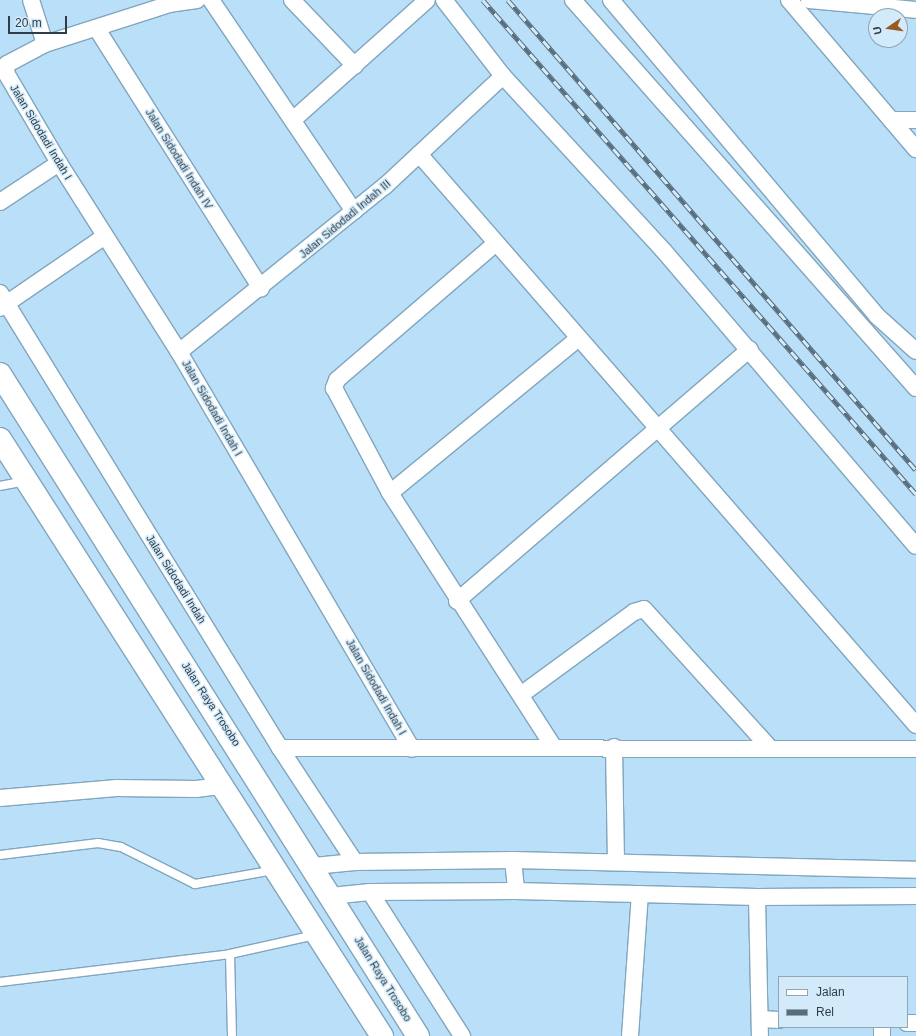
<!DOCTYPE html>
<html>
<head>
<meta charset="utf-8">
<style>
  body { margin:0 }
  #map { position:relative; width:916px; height:1036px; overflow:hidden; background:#b9dff9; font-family:Helvetica,sans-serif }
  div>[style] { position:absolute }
  .roads { filter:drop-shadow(1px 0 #81a6be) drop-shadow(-1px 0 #81a6be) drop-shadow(0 1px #81a6be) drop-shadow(0 -1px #81a6be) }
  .service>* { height:8px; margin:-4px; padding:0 4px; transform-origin:4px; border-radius:4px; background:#fff }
  .minor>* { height:16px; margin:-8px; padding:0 8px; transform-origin:8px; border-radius:8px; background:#fff }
  .trunk>* { height:22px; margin:-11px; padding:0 11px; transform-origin:11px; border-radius:11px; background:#fff }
  .rail>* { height:4.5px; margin-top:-2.25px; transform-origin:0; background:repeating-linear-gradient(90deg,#d3eafa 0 9px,#586d7c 0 18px); box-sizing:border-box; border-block:1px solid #586d7c }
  span { translate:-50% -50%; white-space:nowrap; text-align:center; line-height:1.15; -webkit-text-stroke:3px #d3eafa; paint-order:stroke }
  .street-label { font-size:11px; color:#2e3d47 }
  .legend { position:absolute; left:778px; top:976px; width:130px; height:52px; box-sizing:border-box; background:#d3eafa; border:1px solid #91a5b2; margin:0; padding:5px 7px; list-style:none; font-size:12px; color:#2e3d47 }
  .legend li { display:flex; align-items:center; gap:8px; height:20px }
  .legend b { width:20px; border:1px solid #91a5b2 }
  .north { position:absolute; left:868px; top:8px; width:40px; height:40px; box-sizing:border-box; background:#d3eafa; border:1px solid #91a5b2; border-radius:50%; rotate:257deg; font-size:11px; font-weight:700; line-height:16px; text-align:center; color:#2e3d47 }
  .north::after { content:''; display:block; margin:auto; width:14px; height:18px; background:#985821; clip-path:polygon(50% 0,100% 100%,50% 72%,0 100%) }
  .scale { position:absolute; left:8px; top:16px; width:59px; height:18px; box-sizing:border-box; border:2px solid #2e3d47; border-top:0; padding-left:5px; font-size:12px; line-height:14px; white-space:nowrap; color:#2e3d47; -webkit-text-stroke:3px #d3eafa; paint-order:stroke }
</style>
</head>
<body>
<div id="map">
  <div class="roads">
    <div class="service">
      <div style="left:0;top:486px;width:25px;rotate:-11deg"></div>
      <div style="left:0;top:855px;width:99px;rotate:-7deg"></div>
      <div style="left:98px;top:843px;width:23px;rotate:10deg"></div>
      <div style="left:121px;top:847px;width:83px;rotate:26.6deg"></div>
      <div style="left:195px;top:884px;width:80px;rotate:-10deg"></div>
      <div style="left:230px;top:954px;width:82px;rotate:88.6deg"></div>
      <div style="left:0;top:982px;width:232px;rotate:-6.9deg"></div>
      <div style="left:230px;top:954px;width:87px;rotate:-12.6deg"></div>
    </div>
    <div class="minor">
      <div style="left:31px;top:0;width:46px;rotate:72.3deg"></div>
      <div style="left:197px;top:0;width:27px;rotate:172deg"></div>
      <div style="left:170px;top:4px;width:131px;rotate:162.3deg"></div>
      <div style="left:45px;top:44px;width:43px;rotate:152.2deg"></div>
      <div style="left:7px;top:64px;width:9px;rotate:96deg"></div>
      <div style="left:6px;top:73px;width:104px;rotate:59.5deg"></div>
      <div style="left:59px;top:163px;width:224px;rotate:57.6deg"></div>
      <div style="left:179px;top:352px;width:460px;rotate:59.6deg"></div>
      <div style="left:211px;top:0;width:255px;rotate:55.9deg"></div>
      <div style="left:292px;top:0;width:91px;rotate:46.3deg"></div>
      <div style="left:444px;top:0;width:96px;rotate:52.2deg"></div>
      <div style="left:503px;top:76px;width:236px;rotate:47.4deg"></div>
      <div style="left:663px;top:250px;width:389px;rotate:49.5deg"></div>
      <div style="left:573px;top:0;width:518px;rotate:48.52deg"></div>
      <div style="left:611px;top:0;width:413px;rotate:49.9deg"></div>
      <div style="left:877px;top:316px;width:52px;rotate:41.9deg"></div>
      <div style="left:789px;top:0;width:196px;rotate:49.6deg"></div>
      <div style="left:809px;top:0;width:107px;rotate:5.3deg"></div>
      <div style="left:97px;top:29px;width:307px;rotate:57.7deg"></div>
      <div style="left:294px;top:119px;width:178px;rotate:-41.8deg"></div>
      <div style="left:891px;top:120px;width:25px"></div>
      <div style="left:419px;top:154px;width:757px;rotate:48.96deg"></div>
      <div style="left:0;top:202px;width:71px;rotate:-33.5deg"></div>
      <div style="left:496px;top:243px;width:210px;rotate:139.3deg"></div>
      <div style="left:337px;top:380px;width:9px;rotate:111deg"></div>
      <div style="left:334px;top:388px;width:119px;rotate:61.9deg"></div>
      <div style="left:390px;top:493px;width:302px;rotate:57.2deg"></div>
      <div style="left:0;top:293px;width:534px;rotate:58.39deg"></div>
      <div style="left:280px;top:748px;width:136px;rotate:56.7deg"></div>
      <div style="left:0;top:308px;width:127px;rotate:-34.4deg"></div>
      <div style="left:179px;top:352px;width:265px;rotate:-38.9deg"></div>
      <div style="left:385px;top:186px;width:161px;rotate:-43deg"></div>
      <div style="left:390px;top:493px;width:244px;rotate:-39.4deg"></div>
      <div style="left:457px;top:601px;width:386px;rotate:-40.7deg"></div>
      <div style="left:522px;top:694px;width:139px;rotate:-36.2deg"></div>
      <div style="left:634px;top:612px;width:10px;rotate:-17deg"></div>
      <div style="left:644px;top:609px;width:188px;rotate:47.8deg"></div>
      <div style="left:614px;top:747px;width:115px;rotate:89deg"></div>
      <div style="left:280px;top:748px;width:636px;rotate:0.09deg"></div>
      <div style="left:0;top:798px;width:117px;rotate:-4.9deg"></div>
      <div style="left:117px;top:788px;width:79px;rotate:0.7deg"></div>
      <div style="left:196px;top:789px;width:24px;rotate:-7deg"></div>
      <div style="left:513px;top:860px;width:31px;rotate:84deg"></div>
      <div style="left:314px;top:866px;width:41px;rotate:-5.6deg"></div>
      <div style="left:355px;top:862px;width:158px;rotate:-0.7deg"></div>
      <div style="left:513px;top:860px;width:403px;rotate:1.4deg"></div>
      <div style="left:370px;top:892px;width:171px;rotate:57.4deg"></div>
      <div style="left:331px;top:896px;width:39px;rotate:-6deg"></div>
      <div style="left:370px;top:892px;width:146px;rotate:-0.4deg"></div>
      <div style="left:516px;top:891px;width:241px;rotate:1.4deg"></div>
      <div style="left:757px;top:897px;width:159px;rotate:-0.4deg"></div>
      <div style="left:757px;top:897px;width:139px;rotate:88.8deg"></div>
      <div style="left:760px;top:1019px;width:19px;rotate:3deg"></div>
      <div style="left:907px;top:1023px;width:9px"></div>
      <div style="left:630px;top:1036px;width:142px;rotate:-86deg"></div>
      <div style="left:882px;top:1036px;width:9px;rotate:-90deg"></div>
    </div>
    <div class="trunk">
      <div style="left:0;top:374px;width:783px;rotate:57.73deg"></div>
      <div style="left:0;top:439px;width:709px;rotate:57.39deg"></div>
    </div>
  </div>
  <div class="rail">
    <div style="left:483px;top:0;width:657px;rotate:48.76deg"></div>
    <div style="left:508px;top:0;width:622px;rotate:49.04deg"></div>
  </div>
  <div class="street-label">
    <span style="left:41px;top:132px;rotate:59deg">Jalan Sidodadi Indah I</span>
    <span style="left:179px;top:159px;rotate:58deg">Jalan Sidodadi Indah IV</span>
    <span style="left:345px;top:219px;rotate:-40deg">Jalan Sidodadi Indah III</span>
    <span style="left:212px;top:408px;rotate:60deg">Jalan Sidodadi Indah I</span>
    <span style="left:176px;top:579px;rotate:58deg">Jalan Sidodadi Indah</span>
    <span style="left:376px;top:687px;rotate:60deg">Jalan Sidodadi Indah I</span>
    <span style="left:211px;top:704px;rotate:57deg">Jalan Raya Trosobo</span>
    <span style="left:383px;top:979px;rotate:58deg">Jalan Raya Trosobo</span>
  </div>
  <ul class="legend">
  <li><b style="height:5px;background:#fff"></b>Jalan</li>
  <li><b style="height:5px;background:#586d7c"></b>Rel</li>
  </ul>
  <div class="north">U</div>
  <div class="scale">20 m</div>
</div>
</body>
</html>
